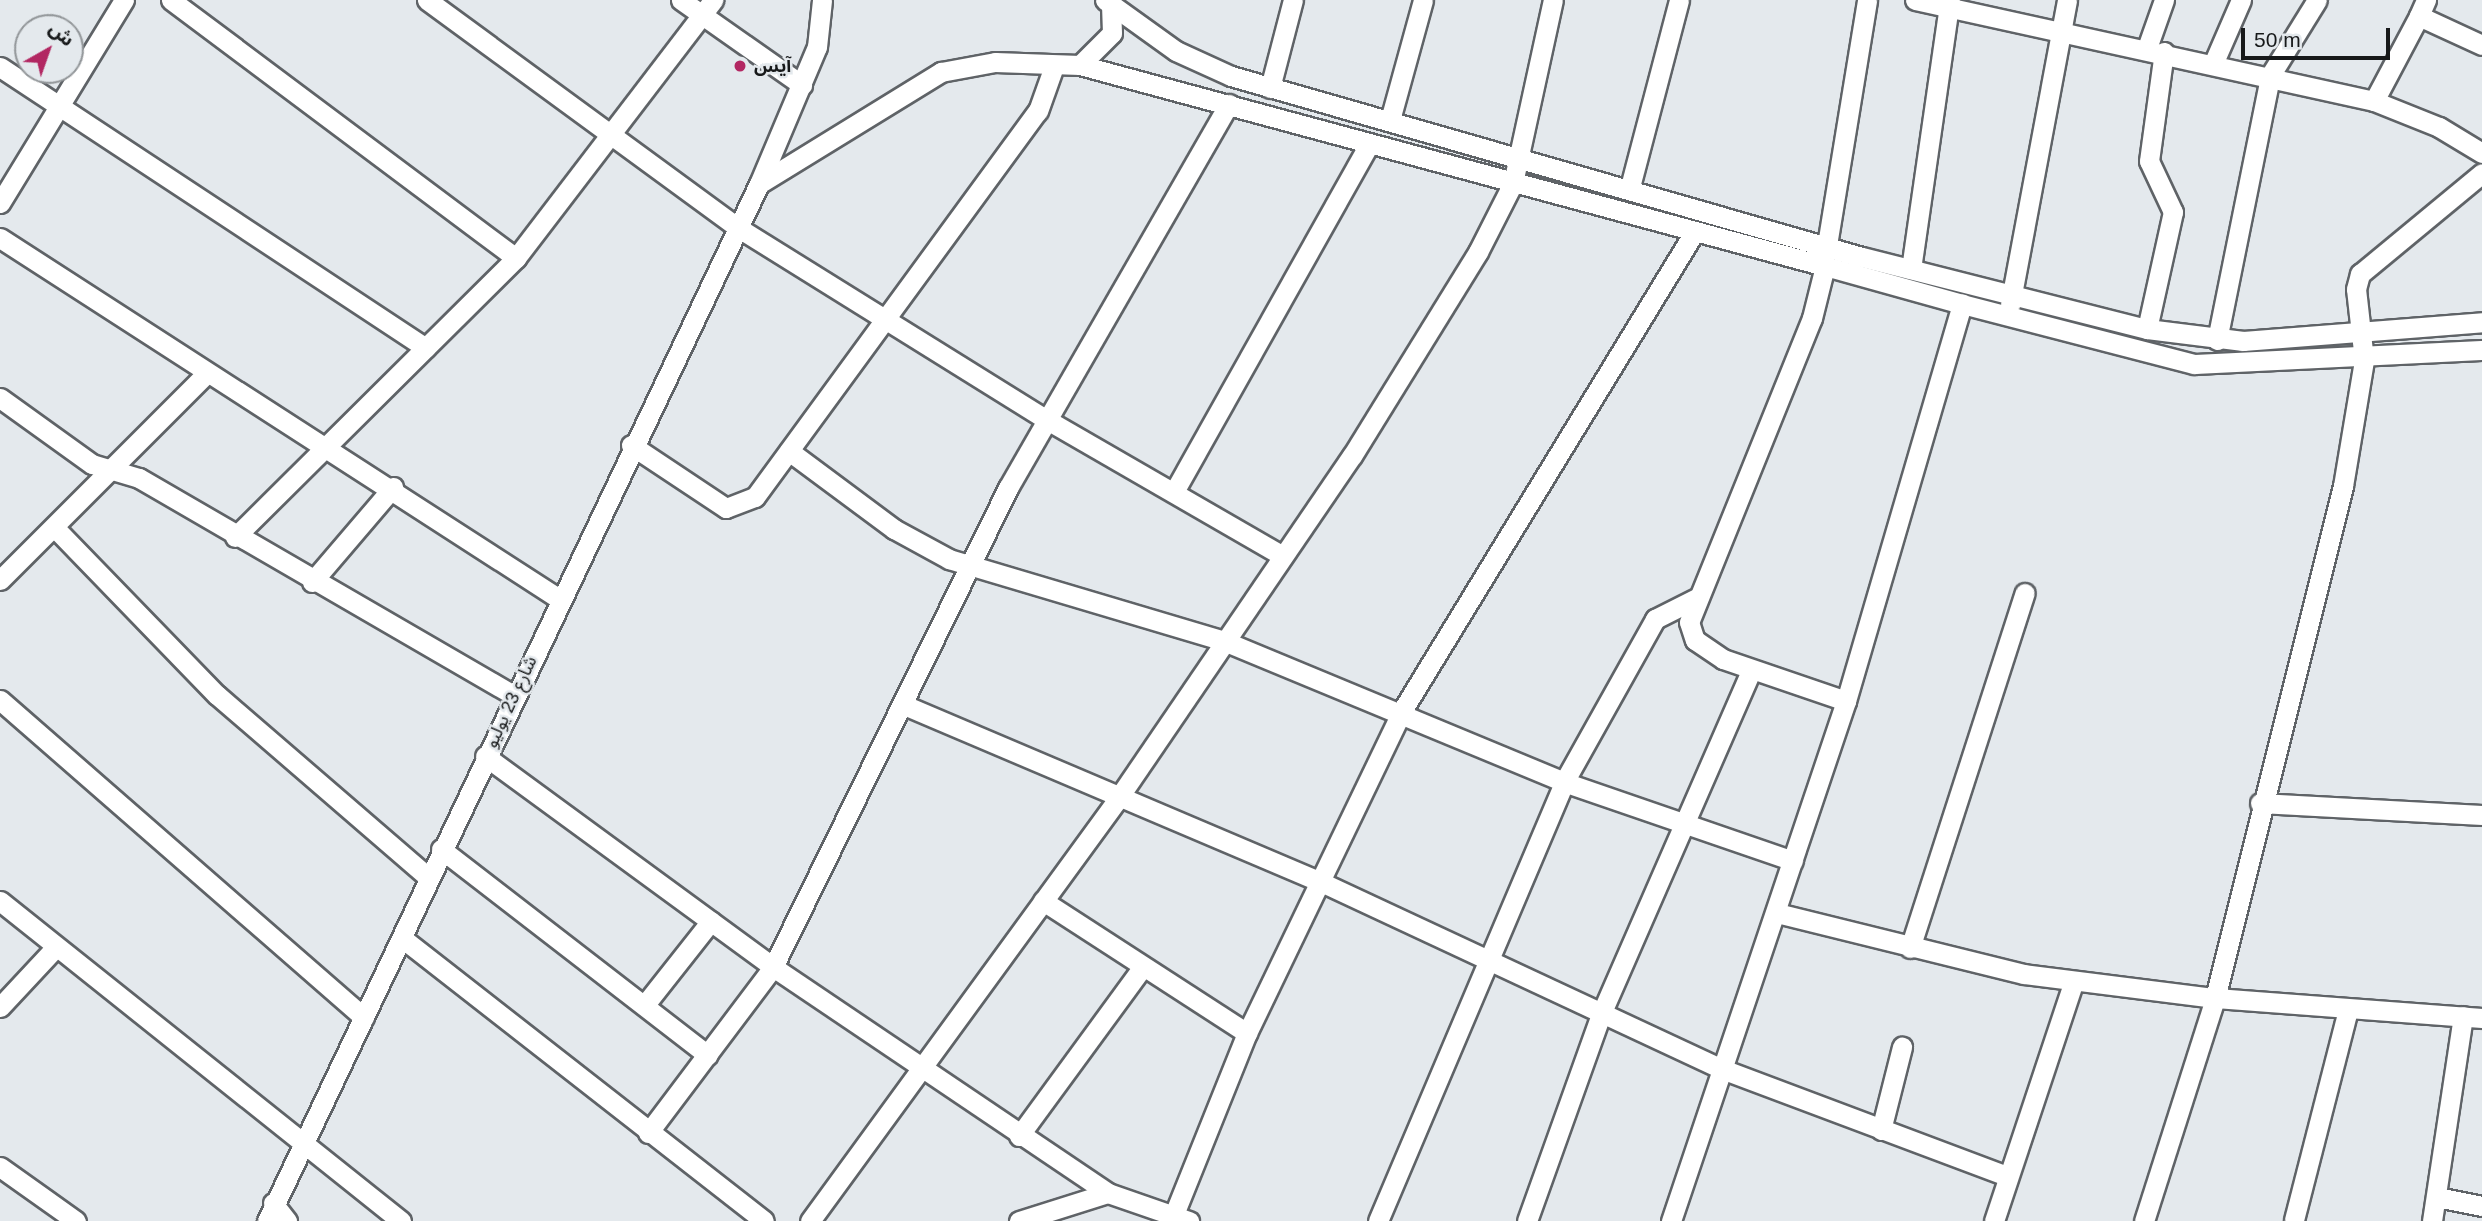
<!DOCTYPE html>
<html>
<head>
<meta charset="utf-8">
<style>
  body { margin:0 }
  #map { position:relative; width:2482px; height:1221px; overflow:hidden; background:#e4e9ed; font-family:Helvetica,"Noto Sans Arabic",sans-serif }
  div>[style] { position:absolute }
  .roads { filter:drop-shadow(2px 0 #5f6367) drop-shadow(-2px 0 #5f6367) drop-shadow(0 2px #5f6367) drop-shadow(0 -2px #5f6367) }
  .minor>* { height:19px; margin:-9.5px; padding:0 9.5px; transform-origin:9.5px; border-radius:9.5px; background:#fff }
  .dots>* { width:19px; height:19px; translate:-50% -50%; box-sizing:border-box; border:4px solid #e4e9ed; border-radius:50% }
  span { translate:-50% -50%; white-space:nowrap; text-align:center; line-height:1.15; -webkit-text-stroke:5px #e4e9ed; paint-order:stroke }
  .poi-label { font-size:18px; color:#17191a; font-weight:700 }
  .left { translate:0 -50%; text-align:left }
  .street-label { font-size:18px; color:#17191a }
  .north { position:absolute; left:14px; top:14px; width:70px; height:70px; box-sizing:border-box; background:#e4e9ed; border:2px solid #929699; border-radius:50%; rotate:40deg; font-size:19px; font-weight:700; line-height:28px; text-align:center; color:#17191a }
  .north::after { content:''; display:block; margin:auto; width:24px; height:32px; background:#b22762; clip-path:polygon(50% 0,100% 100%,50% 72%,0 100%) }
  .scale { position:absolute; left:2241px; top:28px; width:149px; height:32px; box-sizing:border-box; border:4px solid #17191a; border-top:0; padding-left:9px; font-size:21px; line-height:24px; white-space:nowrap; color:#17191a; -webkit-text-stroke:5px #e4e9ed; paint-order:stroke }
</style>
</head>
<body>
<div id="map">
  <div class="roads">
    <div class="minor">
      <div style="left:171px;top:0;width:431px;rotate:36.8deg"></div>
      <div style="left:427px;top:0;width:384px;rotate:36.2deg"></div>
      <div style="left:737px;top:227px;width:367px;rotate:31.9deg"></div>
      <div style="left:1049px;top:421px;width:270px;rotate:30deg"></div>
      <div style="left:681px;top:0;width:148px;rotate:35.1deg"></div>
      <div style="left:1105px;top:0;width:87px;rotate:35.7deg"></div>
      <div style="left:1176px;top:51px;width:60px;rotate:24.4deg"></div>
      <div style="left:1231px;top:76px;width:656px;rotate:16.01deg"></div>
      <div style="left:1862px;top:257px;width:294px;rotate:14.2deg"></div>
      <div style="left:2147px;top:329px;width:97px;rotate:7.1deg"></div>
      <div style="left:2243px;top:341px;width:240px;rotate:-4.5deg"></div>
      <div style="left:1915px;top:0;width:470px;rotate:12.4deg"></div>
      <div style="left:2374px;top:101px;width:70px;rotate:21.8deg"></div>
      <div style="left:2439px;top:127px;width:50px;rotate:31.2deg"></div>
      <div style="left:2426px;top:0;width:17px;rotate:114deg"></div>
      <div style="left:2419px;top:16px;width:69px;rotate:24.7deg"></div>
      <div style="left:2147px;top:48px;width:51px;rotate:-70.5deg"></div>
      <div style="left:2214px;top:62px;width:68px;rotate:-66.5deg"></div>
      <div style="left:1080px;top:65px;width:45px;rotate:-45deg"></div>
      <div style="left:1112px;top:33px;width:27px;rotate:-92deg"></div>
      <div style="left:0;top:67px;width:510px;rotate:33.41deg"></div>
      <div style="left:1270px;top:88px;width:91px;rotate:-75.4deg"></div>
      <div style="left:2374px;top:101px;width:96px;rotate:-62.1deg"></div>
      <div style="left:1390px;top:120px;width:124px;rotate:-74.6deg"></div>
      <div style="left:759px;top:184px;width:214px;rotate:-31.6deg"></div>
      <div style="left:941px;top:72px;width:55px;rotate:-10.5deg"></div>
      <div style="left:995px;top:62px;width:85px;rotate:2deg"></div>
      <div style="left:1080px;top:65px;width:772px;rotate:15.1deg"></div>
      <div style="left:1825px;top:266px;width:54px;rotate:104deg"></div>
      <div style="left:1812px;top:318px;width:328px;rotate:112deg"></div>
      <div style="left:1689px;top:622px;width:19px;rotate:72deg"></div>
      <div style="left:1695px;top:640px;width:34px;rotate:34deg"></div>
      <div style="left:1723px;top:659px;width:130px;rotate:18.9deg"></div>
      <div style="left:1630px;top:187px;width:193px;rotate:-75.3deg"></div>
      <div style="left:0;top:203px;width:238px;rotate:-58.6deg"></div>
      <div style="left:0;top:238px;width:664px;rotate:32.83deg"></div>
      <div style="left:1827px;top:245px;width:248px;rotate:-80.7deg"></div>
      <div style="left:1825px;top:266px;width:142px;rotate:15.5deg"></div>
      <div style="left:1911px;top:269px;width:272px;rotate:-81.8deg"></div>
      <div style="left:2010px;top:305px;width:310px;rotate:-79.4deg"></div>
      <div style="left:2147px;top:329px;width:120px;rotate:-77.5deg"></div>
      <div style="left:2173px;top:212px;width:56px;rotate:-115.2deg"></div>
      <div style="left:2149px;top:161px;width:110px;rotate:-82.2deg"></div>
      <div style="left:2217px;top:340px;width:269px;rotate:-78.6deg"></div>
      <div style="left:2270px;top:76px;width:89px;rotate:-58.3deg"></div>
      <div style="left:0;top:398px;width:113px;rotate:35.7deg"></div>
      <div style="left:92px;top:464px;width:49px;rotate:16.6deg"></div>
      <div style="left:139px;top:478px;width:433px;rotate:30.1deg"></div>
      <div style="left:631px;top:445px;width:114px;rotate:33.6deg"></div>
      <div style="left:726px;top:508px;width:31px;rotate:-21deg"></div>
      <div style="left:755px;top:497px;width:479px;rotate:-53.8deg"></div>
      <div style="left:1038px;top:111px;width:48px;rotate:-70.4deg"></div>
      <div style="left:789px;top:451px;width:131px;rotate:36.6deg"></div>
      <div style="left:894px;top:529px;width:63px;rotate:28.6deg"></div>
      <div style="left:949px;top:559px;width:287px;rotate:16.6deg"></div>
      <div style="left:1224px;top:641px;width:368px;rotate:22.5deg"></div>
      <div style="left:1564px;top:782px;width:242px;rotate:19deg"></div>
      <div style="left:1175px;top:490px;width:397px;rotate:-60.7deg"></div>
      <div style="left:54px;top:527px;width:234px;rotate:45.9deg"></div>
      <div style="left:217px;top:695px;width:279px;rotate:40.8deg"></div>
      <div style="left:235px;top:537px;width:396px;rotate:-44.8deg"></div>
      <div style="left:516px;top:258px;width:325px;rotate:-52.6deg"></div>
      <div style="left:0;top:580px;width:293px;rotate:-45deg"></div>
      <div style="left:312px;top:582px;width:125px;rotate:-49.5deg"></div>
      <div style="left:0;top:700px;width:483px;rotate:41.1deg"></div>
      <div style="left:904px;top:705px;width:453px;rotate:23deg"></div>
      <div style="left:1321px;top:882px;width:442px;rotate:25deg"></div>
      <div style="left:1722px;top:1069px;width:304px;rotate:20.6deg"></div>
      <div style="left:485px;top:756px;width:357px;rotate:36.2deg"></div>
      <div style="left:773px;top:967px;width:404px;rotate:34deg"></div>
      <div style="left:2260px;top:803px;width:222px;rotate:3.1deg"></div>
      <div style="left:441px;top:849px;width:337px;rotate:37.7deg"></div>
      <div style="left:0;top:901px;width:513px;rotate:38.59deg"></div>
      <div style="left:1043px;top:901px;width:243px;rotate:32.9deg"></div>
      <div style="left:1777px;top:913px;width:254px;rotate:13.9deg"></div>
      <div style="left:2024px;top:974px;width:193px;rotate:7.2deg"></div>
      <div style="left:2215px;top:998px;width:528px;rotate:-75.96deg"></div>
      <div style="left:2343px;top:486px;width:128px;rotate:-80.5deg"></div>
      <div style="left:2364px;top:360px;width:71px;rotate:-96.4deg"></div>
      <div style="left:2356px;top:289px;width:16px;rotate:-75deg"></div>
      <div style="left:2360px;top:274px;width:158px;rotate:-39.6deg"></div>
      <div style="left:402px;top:938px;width:459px;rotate:38deg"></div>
      <div style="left:1910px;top:948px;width:373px;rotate:-72.1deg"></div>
      <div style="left:647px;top:1002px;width:103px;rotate:-51.7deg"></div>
      <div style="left:0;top:1007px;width:81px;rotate:-47deg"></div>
      <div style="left:1881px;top:1130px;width:86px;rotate:-75.8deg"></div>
      <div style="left:648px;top:1133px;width:208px;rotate:-53deg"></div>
      <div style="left:773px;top:967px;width:534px;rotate:-63.87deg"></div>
      <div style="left:1008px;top:488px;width:443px;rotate:-60.1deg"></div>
      <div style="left:1019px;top:1136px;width:208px;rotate:-53.8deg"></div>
      <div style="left:0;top:1167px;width:93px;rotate:35.4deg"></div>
      <div style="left:2437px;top:1197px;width:46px;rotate:11.3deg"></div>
      <div style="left:273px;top:1203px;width:23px;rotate:52deg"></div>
      <div style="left:1173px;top:1217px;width:198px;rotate:-68.1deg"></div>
      <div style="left:1247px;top:1033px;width:357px;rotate:-64.3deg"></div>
      <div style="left:1402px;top:711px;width:562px;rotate:-58.6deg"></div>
      <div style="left:2294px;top:1220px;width:218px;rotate:-75.6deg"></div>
      <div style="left:267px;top:1221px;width:1148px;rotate:-64.62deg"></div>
      <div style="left:759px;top:184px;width:149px;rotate:-67.1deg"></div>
      <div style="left:817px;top:47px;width:47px;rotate:-83.9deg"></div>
      <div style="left:810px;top:1221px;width:521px;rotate:-53.9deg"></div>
      <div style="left:1117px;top:800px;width:417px;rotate:-55.7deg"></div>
      <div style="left:1352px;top:456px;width:240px;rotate:-58.3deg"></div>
      <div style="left:1478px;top:252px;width:77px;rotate:-63.1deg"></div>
      <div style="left:1513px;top:183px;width:187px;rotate:-77.7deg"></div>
      <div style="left:1019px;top:1221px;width:93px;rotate:-17.5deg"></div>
      <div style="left:1108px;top:1193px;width:86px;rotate:19.1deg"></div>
      <div style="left:1378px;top:1221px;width:477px;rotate:-67deg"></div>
      <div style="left:1564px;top:782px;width:187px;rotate:-60.8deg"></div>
      <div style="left:1655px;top:619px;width:45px;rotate:-26.6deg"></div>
      <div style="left:1527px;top:1221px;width:222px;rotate:-70.3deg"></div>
      <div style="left:1602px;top:1012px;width:372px;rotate:-66.4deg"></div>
      <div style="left:1671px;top:1221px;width:549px;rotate:-71.4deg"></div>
      <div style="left:1846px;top:701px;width:414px;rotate:-73.7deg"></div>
      <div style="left:1962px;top:304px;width:240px;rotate:14.5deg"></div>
      <div style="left:2194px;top:364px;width:288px;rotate:-2.8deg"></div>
      <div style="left:1994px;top:1221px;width:251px;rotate:-71.6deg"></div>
      <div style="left:2144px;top:1221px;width:234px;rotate:-72.3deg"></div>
      <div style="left:2215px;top:998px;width:268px;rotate:4.3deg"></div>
      <div style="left:2432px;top:1221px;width:207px;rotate:-81.4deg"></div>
    </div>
  </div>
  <div class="dots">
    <div style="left:740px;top:66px;background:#b22762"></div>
  </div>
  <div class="poi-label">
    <span class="left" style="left:754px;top:66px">آيس</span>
  </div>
  <div class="street-label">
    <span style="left:511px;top:702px;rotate:-65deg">شارع 23 يوليو</span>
  </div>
  <div class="north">ش</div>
  <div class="scale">50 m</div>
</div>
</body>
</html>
